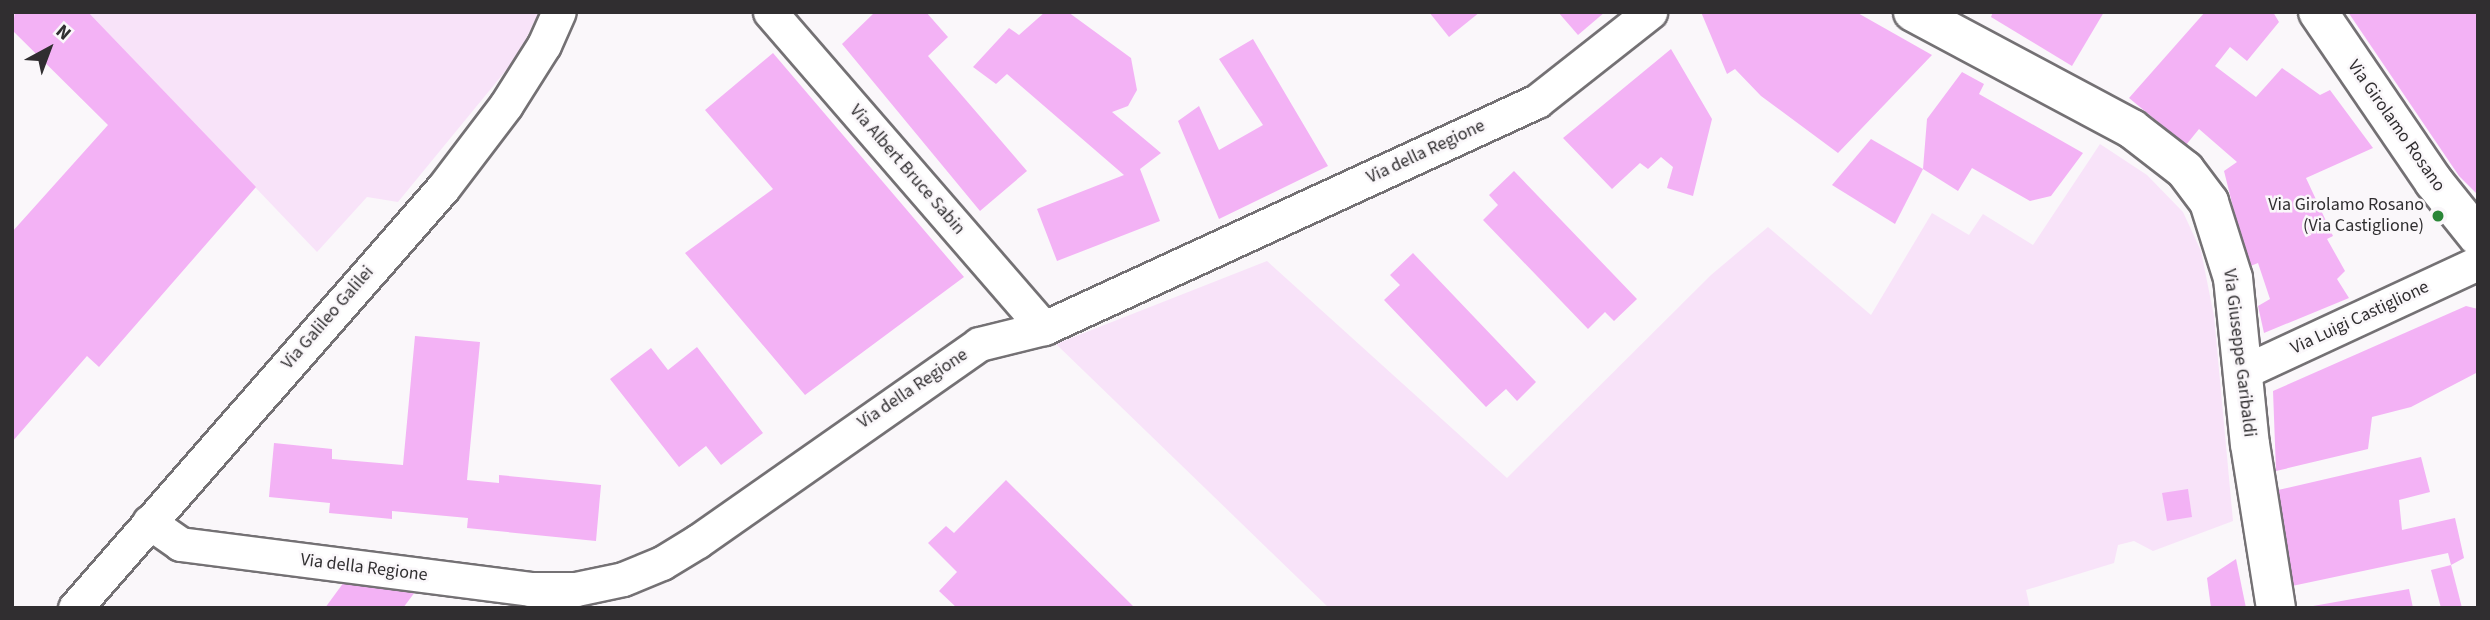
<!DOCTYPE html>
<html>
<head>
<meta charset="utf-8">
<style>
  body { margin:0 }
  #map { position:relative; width:2490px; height:620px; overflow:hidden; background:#faf7fa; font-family:"Source Sans 3",sans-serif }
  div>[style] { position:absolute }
  .green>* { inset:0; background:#f8e3f9 }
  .building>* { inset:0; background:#f3b2f5 }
  .roads { filter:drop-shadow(2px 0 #747174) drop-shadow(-2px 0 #747174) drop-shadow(0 2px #747174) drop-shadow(0 -2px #747174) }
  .street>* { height:33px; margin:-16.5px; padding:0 16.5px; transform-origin:16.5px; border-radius:16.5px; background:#fff }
  .secondary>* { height:38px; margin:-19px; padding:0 19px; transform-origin:19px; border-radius:19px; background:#fff }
  .dots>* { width:19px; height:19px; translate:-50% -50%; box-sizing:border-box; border:4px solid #faf7fa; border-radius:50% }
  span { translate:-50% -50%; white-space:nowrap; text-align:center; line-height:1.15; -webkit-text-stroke:5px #faf7fa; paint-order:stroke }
  .street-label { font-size:18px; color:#302e30 }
  .poi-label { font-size:18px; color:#302e30 }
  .right { translate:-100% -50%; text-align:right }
  .frame { position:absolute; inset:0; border:14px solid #302e30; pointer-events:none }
  .north { position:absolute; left:14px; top:14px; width:70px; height:70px; -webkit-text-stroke:5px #faf7fa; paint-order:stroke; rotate:41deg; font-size:19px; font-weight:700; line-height:28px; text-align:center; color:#302e30 }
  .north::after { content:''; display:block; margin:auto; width:24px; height:32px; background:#302e30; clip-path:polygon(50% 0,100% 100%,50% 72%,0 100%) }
</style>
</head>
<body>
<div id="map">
  <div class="green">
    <div style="clip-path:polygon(88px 12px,539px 12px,517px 57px,398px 202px,367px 197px,317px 252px)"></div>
    <div style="clip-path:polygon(2100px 144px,2147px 175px,2183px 212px,2201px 251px,2214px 316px,2233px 521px,2153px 551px,2134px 541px,2118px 545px,2114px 563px,2026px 590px,2030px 608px,1329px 608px,1056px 344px,1267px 261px,1507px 478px,1711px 275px,1768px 227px,1871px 315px,1932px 213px,1969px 235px,1983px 214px,2033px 245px)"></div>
  </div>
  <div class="building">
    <div style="clip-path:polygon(15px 12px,88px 12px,256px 187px,99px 367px,87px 356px,12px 442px,12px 232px,108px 125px,12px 30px)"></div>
    <div style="clip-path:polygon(875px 12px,926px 12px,948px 37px,928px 56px,1027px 171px,980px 211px,842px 44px)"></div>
    <div style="clip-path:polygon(1045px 12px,1068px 12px,1131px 58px,1137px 90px,1128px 106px,1112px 112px,1161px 153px,1140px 169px,1160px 221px,1057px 261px,1037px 209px,1124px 175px,1007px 74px,996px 84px,973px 67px,1009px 28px,1019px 35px)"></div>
    <div style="clip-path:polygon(1429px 12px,1480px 12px,1449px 37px)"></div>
    <div style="clip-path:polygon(1558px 12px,1605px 12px,1578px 35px)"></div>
    <div style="clip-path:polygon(1701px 12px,1856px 12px,1932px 55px,1838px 153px,1761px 96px,1735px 69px,1727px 74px)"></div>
    <div style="clip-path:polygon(1993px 12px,2104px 12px,2072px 66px,1991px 17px)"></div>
    <div style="clip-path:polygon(2205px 12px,2273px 12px,2279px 22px,2247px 61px,2230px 47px,2215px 66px,2256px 97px,2282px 68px,2320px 95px,2330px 90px,2373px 148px,2306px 178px,2333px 236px,2327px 239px,2345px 271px,2337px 279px,2349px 298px,2264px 333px,2258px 306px,2270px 299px,2258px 263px,2248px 267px,2224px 171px,2237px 162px,2199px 129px,2186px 145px,2129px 98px)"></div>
    <div style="clip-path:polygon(2348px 12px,2478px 12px,2478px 195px,2459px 176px)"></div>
    <div style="clip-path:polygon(1253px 39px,1328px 166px,1219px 219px,1178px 121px,1199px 106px,1219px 150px,1263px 125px,1219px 59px)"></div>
    <div style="clip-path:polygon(1671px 49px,1712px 119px,1693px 196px,1667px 188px,1673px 167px,1661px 157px,1648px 169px,1640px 163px,1612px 189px,1563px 138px)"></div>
    <div style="clip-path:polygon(773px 53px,964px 277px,805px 395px,685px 253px,773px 189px,705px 110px)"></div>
    <div style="clip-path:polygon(1962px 72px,1984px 84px,1979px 94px,2083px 153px,2051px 196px,2030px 201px,1972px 168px,1958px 191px,1923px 169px,1927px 119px)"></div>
    <div style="clip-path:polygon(1871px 139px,1923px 169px,1895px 224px,1832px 185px)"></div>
    <div style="clip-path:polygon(1514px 171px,1637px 299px,1614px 321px,1605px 312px,1588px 329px,1483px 220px,1498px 205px,1489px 195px)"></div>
    <div style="clip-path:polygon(1413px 253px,1536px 382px,1517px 401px,1506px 389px,1486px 407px,1384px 300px,1400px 285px,1390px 275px)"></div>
    <div style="clip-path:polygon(2466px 306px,2478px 309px,2478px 372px,2411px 407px,2372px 417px,2368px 449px,2276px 471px,2273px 391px)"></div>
    <div style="clip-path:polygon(415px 336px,480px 342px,467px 480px,499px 483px,499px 475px,601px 485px,596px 541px,467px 528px,468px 518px,392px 511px,392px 519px,329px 513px,330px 503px,269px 497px,274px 443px,332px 449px,332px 459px,403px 465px)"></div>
    <div style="clip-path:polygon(697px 347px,763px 433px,721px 465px,706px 446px,679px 467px,610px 379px,651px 348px,668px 370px)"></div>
    <div style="clip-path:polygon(2421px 457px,2430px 492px,2399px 500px,2402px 530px,2455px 518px,2464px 558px,2451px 565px,2448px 553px,2292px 586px,2278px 490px)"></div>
    <div style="clip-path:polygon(1006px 480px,1135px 608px,957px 608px,939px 591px,957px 572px,928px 543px,946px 526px,954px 533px)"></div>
    <div style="clip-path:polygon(2188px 489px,2192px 517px,2167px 521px,2162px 493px)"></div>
    <div style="clip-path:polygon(2236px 559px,2246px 608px,2211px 608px,2207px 578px)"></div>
    <div style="clip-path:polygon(2451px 565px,2459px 596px,2462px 608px,2441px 608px,2431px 570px)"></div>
    <div style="clip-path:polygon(344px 582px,415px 592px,403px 608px,325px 608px)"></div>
    <div style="clip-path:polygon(2409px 589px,2413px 608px,2313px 608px,2313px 606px)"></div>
  </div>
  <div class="roads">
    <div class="street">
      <div style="left:770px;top:12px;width:418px;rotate:49.1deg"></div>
      <div style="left:2243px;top:372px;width:259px;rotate:-24.9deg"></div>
      <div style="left:149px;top:522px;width:38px;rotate:35deg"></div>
      <div style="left:180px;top:544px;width:353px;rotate:7.3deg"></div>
      <div style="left:530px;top:589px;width:46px"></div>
      <div style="left:576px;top:589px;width:48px;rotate:-12deg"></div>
      <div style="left:623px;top:579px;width:42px;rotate:-22.3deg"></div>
      <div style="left:662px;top:563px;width:42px;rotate:-31.4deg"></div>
      <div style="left:698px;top:541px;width:343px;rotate:-35deg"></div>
      <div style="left:979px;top:344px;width:67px;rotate:-13.8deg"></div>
      <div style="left:1044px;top:328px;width:543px;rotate:-24.72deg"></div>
      <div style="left:1537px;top:101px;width:144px;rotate:-38.2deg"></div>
      <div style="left:75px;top:608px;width:558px;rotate:-48.78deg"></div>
      <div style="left:443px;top:188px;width:104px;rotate:-52.8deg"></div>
      <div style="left:506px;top:105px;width:71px;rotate:-57.7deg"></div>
      <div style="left:544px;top:45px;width:36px;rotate:-66deg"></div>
    </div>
    <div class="secondary">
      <div style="left:1913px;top:12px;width:248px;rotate:28.1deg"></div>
      <div style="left:2132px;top:129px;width:67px;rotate:37.7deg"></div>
      <div style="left:2185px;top:170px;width:40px;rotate:53deg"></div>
      <div style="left:2209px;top:202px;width:80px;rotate:72.5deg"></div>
      <div style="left:2233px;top:278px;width:167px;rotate:84.2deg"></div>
      <div style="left:2250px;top:444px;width:166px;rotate:81deg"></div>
      <div style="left:2318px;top:12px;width:206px;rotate:55.7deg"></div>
      <div style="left:2434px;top:182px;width:70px;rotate:51.3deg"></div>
    </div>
  </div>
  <div class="dots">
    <div style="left:2438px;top:216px;background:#2a8637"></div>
  </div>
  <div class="street-label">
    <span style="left:2396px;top:126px;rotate:55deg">Via Girolamo Rosano</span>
    <span style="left:1426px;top:152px;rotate:-25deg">Via della Regione</span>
    <span style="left:907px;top:170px;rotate:49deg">Via Albert Bruce Sabin</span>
    <span style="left:328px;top:318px;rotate:-49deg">Via Galileo Galilei</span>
    <span style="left:2360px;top:318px;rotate:-25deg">Via Luigi Castiglione</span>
    <span style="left:2239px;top:353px;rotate:83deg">Via Giuseppe Garibaldi</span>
    <span style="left:913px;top:389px;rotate:-34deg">Via della Regione</span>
    <span style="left:364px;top:568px;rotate:7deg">Via della Regione</span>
  </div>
  <div class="poi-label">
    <span class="right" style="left:2424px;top:216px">Via Girolamo Rosano<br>(Via Castiglione)</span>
  </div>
  <div class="frame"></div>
  <div class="north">N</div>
</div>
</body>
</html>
